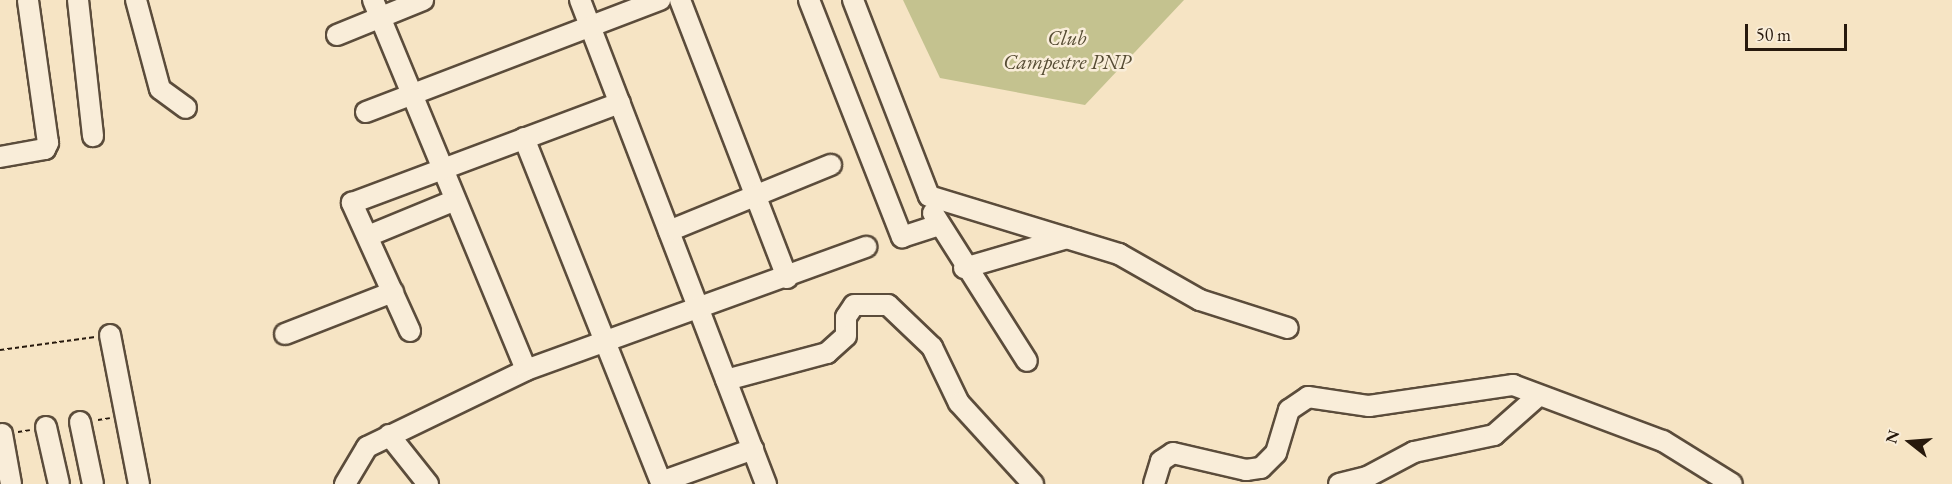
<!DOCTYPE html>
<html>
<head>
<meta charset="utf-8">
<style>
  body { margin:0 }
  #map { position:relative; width:1952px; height:484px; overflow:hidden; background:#f6e4c4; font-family:"EB Garamond",serif }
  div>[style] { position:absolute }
  .green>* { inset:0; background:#c4c28f }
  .path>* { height:2px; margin-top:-1px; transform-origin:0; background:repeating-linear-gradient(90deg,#27190d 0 4.5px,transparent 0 7.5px) }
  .roads { filter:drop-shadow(2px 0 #5b4c3b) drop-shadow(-2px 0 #5b4c3b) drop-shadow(0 2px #5b4c3b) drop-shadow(0 -2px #5b4c3b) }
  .minor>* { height:20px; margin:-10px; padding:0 10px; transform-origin:10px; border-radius:10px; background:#f9edd9 }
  span { translate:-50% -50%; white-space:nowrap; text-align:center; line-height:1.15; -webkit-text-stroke:5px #f9edd9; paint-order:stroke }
  .park-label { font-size:21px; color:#564c34; font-style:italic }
  .north { position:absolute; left:1880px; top:412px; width:60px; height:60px; -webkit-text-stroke:4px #f9edd9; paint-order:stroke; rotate:287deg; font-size:16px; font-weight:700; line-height:24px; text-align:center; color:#27190d }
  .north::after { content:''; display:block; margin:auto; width:21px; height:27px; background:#27190d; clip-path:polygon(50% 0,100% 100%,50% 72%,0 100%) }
  .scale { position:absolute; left:1745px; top:24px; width:102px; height:27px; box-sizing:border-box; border:3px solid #27190d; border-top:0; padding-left:8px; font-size:18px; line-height:21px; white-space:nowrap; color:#27190d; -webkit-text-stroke:4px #f9edd9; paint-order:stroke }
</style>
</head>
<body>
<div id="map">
  <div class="green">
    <div style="clip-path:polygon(903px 0,1184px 0,1085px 105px,940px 78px)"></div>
  </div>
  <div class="path">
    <div style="left:0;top:350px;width:96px;rotate:-7.8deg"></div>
    <div style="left:98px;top:420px;width:12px;rotate:-9deg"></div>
    <div style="left:18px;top:432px;width:12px;rotate:-9deg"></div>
  </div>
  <div class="roads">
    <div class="minor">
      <div style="left:78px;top:0;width:137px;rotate:83.7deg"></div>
      <div style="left:136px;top:0;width:92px;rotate:74.9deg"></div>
      <div style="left:160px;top:89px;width:32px;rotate:36deg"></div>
      <div style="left:373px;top:0;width:400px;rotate:67.5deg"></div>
      <div style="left:580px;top:0;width:519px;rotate:68.98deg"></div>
      <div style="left:680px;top:0;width:298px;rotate:68.9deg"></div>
      <div style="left:809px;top:0;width:255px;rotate:68.6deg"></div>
      <div style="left:902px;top:237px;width:36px;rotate:-18deg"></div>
      <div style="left:853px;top:0;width:210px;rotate:68.8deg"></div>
      <div style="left:929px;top:196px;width:199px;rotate:17deg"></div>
      <div style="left:1119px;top:254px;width:93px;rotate:29.6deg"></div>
      <div style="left:1200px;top:300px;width:92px;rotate:17.7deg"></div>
      <div style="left:337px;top:35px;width:93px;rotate:-22.1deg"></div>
      <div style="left:366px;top:112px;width:315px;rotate:-20.9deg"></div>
      <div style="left:524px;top:138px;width:373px;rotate:68.3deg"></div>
      <div style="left:0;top:157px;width:46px;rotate:-10.1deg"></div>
      <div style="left:45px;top:149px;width:7px;rotate:-63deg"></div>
      <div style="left:48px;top:143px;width:144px;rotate:-98deg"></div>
      <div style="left:933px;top:213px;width:175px;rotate:57.6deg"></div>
      <div style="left:669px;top:231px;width:175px;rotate:-22.2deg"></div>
      <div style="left:368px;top:236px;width:92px;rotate:-22.4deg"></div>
      <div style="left:964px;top:268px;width:107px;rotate:-16.2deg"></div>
      <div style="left:410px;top:331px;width:141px;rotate:-114.4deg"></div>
      <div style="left:352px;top:203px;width:286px;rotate:-20.5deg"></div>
      <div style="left:285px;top:334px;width:116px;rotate:-21.3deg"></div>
      <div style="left:110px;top:335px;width:152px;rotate:79deg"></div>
      <div style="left:726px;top:380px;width:105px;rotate:-15deg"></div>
      <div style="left:827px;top:353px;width:25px;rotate:-42deg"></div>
      <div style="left:846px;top:336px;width:19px;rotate:-90deg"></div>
      <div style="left:846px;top:317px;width:14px;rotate:-56deg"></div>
      <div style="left:854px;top:305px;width:34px"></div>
      <div style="left:888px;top:305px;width:61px;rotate:43.7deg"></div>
      <div style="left:932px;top:347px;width:62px;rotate:64.3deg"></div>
      <div style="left:959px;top:403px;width:110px;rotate:47.6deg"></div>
      <div style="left:80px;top:422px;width:63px;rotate:78.2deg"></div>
      <div style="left:46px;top:427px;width:58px;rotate:77.2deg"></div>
      <div style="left:2px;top:434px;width:51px;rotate:79.8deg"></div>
      <div style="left:389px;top:435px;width:63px;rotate:51.5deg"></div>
      <div style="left:661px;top:482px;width:98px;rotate:-19.7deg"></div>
      <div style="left:345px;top:484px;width:43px;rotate:-59.3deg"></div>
      <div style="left:367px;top:447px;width:177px;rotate:-25.8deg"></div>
      <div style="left:526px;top:370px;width:362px;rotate:-19.9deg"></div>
      <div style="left:1154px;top:484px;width:24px;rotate:-73deg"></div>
      <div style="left:1161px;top:461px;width:14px;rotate:-34deg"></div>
      <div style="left:1173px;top:453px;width:75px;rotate:13.1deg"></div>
      <div style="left:1246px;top:470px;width:15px;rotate:-8deg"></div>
      <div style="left:1261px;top:468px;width:21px;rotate:-45deg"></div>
      <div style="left:1276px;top:453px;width:45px;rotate:-73.2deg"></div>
      <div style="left:1289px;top:410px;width:23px;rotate:-34deg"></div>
      <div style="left:1308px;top:397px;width:62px;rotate:8.4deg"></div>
      <div style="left:1369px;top:406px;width:146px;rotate:-8.3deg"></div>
      <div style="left:1513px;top:385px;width:160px;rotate:20.5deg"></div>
      <div style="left:1663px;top:441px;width:81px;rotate:31.9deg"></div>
      <div style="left:1339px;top:484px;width:29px;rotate:-14deg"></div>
      <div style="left:1367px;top:477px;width:53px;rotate:-28deg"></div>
      <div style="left:1414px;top:452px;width:82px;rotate:-12deg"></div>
      <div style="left:1494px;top:435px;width:57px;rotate:-41.5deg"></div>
    </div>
  </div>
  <div class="park-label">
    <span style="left:1067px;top:50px">Club<br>Campestre PNP</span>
  </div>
  <div class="north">N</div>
  <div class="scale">50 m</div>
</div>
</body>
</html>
